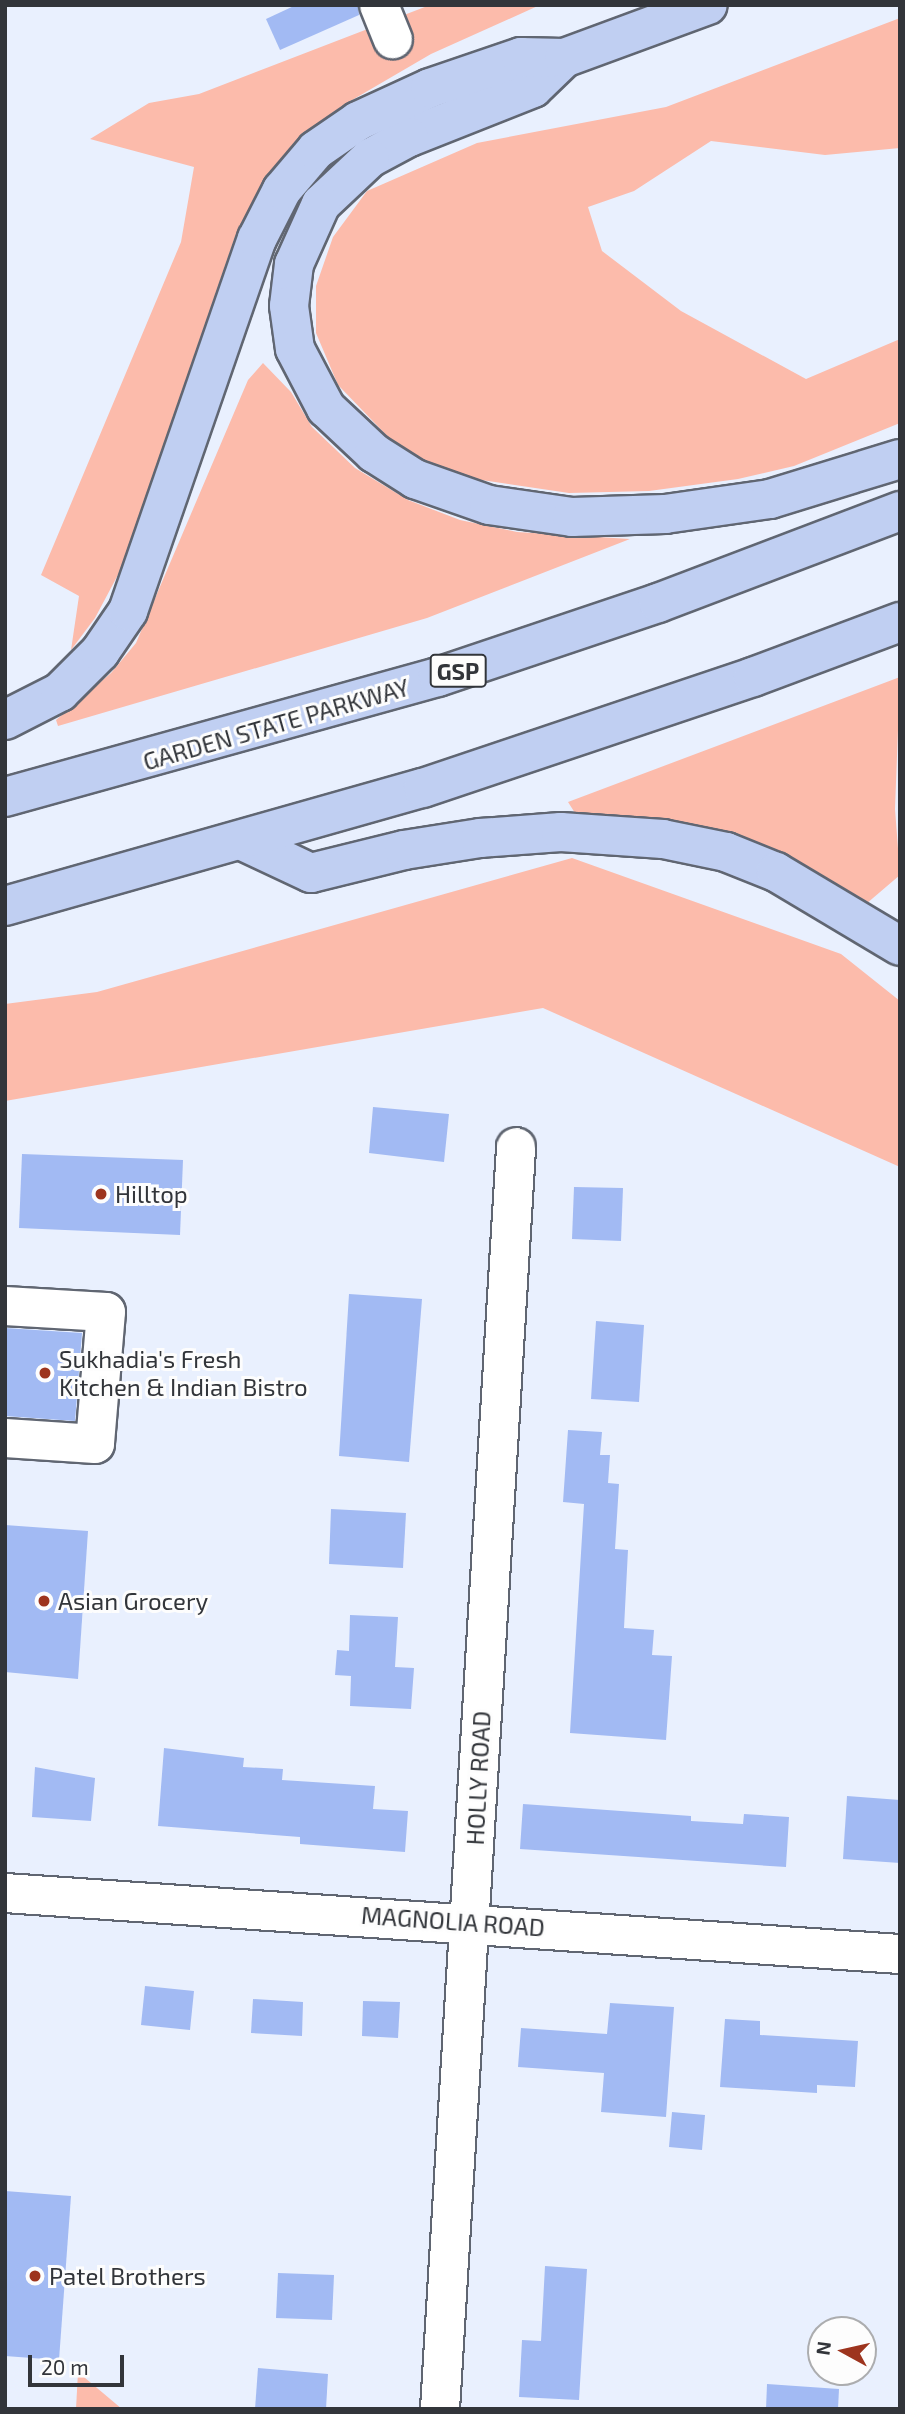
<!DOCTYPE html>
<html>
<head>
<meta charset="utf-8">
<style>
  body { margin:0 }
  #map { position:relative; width:905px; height:2414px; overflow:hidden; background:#e9f0fe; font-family:"Exo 2",sans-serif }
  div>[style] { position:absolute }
  .green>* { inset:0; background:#fcbbab }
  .building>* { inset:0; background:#a2baf3 }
  .roads { filter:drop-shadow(2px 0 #606672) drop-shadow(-2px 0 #606672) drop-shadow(0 2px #606672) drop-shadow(0 -2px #606672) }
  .street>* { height:38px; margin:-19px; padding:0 19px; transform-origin:19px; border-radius:19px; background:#fff }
  .secondary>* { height:38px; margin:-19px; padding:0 19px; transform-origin:19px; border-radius:19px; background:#fff }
  .highway>* { height:38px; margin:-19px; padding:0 19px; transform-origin:19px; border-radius:19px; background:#c0cff2 }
  .dots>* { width:19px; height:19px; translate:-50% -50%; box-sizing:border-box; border:4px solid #fdfdfd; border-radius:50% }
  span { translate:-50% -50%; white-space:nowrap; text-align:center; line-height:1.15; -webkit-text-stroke:6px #fdfdfd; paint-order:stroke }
  .shield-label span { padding:2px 5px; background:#fdfdfd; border:2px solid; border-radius:5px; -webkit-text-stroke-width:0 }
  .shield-label { font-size:23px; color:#32353a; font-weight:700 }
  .street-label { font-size:24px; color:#32353a }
  .poi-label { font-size:24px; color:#32353a }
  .left { translate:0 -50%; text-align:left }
  .frame { position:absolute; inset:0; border:7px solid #32353a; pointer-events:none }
  .north { position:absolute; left:807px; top:2316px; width:70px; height:70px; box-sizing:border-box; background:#fdfdfd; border:2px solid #acadaf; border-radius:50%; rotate:278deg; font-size:19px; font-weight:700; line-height:28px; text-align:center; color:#32353a }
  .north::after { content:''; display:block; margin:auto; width:24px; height:32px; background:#9d341e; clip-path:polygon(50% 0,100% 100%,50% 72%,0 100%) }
  .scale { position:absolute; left:28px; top:2355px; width:96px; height:32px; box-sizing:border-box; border:4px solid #32353a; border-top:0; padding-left:9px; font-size:21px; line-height:24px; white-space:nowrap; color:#32353a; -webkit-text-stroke:5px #fdfdfd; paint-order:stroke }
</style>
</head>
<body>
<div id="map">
  <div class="green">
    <div style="clip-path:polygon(430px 5px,540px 5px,431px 54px,347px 103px,300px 138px,259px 189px,235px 237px,120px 571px,95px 618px,71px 650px,79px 596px,41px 575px,181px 242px,194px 167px,90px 139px,149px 103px,199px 94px)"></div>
    <div style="clip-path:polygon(900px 18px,900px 148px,825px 155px,711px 141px,634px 191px,588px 207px,602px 251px,681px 311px,806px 379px,900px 339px,900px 423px,794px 466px,738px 479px,649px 491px,569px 493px,475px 479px,426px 461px,395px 444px,338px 385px,316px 333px,316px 286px,333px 237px,367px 191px,477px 143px,666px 107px)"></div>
    <div style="clip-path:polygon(263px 363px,291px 392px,312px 427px,355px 468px,408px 500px,460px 520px,517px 532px,630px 539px,427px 618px,58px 726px,56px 720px,111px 673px,136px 643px,248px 380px)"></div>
    <div style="clip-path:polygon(900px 677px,895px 809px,900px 875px,866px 904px,666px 825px,575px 813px,568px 802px)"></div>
    <div style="clip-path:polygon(572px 858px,841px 954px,900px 1001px,900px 1167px,543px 1008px,5px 1101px,5px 1004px,97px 992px)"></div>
    <div style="clip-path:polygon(78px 2372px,122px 2409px,76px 2409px)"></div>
  </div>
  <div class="building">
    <div style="clip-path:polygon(296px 5px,358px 5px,359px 15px,280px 50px,266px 19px)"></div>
    <div style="clip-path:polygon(373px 1107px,449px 1114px,444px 1162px,369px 1153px)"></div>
    <div style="clip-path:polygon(22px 1154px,183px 1160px,180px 1235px,19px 1228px)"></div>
    <div style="clip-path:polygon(574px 1187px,623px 1188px,621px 1241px,572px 1239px)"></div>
    <div style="clip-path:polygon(349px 1294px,422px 1299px,409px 1462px,339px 1456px)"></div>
    <div style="clip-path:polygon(596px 1321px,644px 1325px,639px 1402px,591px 1399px)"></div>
    <div style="clip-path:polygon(5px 1328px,82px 1333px,75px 1421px,5px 1416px)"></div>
    <div style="clip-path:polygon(568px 1430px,602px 1432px,600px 1455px,610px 1455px,608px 1483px,619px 1484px,615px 1549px,628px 1550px,624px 1628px,654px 1630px,652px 1655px,672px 1656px,666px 1740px,570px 1733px,584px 1504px,563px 1502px)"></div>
    <div style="clip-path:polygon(331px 1509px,406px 1513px,403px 1568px,329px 1564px)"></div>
    <div style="clip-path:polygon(5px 1525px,88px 1531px,78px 1679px,5px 1672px)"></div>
    <div style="clip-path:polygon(350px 1615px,398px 1617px,395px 1667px,414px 1668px,411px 1709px,350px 1706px,351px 1676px,335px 1675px,337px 1650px,349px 1651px)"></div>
    <div style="clip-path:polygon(164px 1748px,244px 1758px,243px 1767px,283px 1769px,282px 1780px,375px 1786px,373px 1809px,408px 1811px,405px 1852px,300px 1844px,300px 1837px,158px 1826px)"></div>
    <div style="clip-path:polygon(35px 1767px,95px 1778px,91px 1821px,32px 1817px)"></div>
    <div style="clip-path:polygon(847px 1796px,900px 1800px,900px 1863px,843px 1859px)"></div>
    <div style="clip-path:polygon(523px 1804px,691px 1816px,691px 1821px,743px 1824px,744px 1814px,789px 1817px,786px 1867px,520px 1849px)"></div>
    <div style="clip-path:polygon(145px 1986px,194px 1991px,190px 2030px,141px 2025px)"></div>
    <div style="clip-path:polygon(253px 1999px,303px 2002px,302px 2036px,251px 2033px)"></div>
    <div style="clip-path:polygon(363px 2001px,400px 2002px,398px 2038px,362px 2036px)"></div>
    <div style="clip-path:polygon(610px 2003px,674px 2007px,666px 2117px,601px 2112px,604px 2073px,518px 2067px,521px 2028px,607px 2034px)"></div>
    <div style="clip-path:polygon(725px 2019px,760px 2021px,760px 2035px,858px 2041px,855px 2087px,817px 2085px,817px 2093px,720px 2087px)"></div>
    <div style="clip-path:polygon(672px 2112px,705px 2115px,702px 2150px,669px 2147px)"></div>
    <div style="clip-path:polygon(5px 2191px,71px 2196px,59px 2360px,5px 2356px)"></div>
    <div style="clip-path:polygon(545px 2266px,587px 2269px,579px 2400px,519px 2397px,522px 2340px,541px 2341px)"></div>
    <div style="clip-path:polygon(278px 2273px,334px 2275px,332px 2320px,276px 2318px)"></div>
    <div style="clip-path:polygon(258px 2368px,328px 2374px,326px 2409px,255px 2409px)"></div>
    <div style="clip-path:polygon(767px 2384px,839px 2389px,838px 2409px,766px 2409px)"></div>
  </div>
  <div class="roads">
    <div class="street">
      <div style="left:379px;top:5px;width:37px;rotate:68deg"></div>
      <div style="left:5px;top:1306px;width:101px;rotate:3.4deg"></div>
      <div style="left:106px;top:1312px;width:132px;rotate:94.8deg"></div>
      <div style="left:95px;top:1444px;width:90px;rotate:-176.2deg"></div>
      <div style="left:440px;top:2409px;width:1264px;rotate:-86.55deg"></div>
    </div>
    <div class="secondary">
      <div style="left:5px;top:1893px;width:897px;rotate:3.9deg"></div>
    </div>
    <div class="highway">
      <div style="left:564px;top:58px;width:43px;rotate:135.9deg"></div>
      <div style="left:533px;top:88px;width:133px;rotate:158.4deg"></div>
      <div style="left:409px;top:137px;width:44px;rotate:151.7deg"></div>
      <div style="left:370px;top:158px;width:67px;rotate:136.8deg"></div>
      <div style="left:321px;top:204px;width:66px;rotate:114.2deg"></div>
      <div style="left:294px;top:264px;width:42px;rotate:96.8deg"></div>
      <div style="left:289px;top:306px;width:43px;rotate:82.1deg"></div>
      <div style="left:295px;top:349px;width:67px;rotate:62.3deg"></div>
      <div style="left:326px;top:408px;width:66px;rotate:43.2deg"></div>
      <div style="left:374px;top:453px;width:49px;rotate:32.4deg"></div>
      <div style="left:415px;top:479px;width:78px;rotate:19.4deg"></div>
      <div style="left:489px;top:505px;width:84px;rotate:8.2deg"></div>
      <div style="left:572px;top:517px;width:93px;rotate:-1.8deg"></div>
      <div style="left:665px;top:514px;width:106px;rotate:-8.1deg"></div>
      <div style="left:770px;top:499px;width:136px;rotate:-17.1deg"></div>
      <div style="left:5px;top:720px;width:62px;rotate:-27deg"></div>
      <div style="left:60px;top:692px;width:57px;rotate:-45deg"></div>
      <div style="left:100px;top:652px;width:50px;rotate:-55.7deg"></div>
      <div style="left:128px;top:611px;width:394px;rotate:-70.9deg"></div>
      <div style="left:257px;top:239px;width:55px;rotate:-63deg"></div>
      <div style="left:282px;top:190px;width:52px;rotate:-49.6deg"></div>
      <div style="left:316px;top:150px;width:51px;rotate:-34.6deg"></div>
      <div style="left:358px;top:121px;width:79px;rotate:-24.6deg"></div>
      <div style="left:430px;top:88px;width:96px;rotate:-18.8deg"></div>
      <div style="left:521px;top:57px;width:43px;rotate:1.3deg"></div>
      <div style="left:564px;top:58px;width:153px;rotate:-20.2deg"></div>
      <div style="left:5px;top:797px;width:449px;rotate:-15.5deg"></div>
      <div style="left:438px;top:677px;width:232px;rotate:-18.6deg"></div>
      <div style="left:658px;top:603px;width:259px;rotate:-20.8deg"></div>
      <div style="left:245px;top:842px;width:73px;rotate:25.2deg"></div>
      <div style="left:311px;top:873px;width:96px;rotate:-13.9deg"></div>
      <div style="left:404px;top:850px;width:77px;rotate:-9deg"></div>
      <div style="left:480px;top:838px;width:81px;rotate:-4.2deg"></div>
      <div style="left:561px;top:832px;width:102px;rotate:3.9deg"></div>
      <div style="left:663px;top:839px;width:64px;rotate:11.7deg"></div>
      <div style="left:726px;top:852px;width:54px;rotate:21.8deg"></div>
      <div style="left:776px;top:872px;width:144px;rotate:30.8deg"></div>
      <div style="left:5px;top:906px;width:434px;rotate:-15.8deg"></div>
      <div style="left:423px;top:788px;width:348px;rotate:-18.6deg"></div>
      <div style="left:753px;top:677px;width:157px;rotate:-20.5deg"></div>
    </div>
  </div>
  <div class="dots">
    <div style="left:101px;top:1194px;background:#9d341e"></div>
    <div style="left:45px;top:1373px;background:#9d341e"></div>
    <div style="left:44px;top:1601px;background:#9d341e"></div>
    <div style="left:35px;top:2276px;background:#9d341e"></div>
  </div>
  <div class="shield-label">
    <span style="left:458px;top:671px">GSP</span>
  </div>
  <div class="street-label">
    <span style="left:276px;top:724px;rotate:-16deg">GARDEN STATE PARKWAY</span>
    <span style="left:478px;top:1778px;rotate:-87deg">HOLLY ROAD</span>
    <span style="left:453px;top:1921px;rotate:4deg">MAGNOLIA ROAD</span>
  </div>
  <div class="poi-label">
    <span class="left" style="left:115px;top:1194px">Hilltop</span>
    <span class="left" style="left:59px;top:1373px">Sukhadia's Fresh<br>Kitchen &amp; Indian Bistro</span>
    <span class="left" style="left:58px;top:1601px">Asian Grocery</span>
    <span class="left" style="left:49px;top:2276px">Patel Brothers</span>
  </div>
  <div class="frame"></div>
  <div class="north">N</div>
  <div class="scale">20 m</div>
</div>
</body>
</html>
